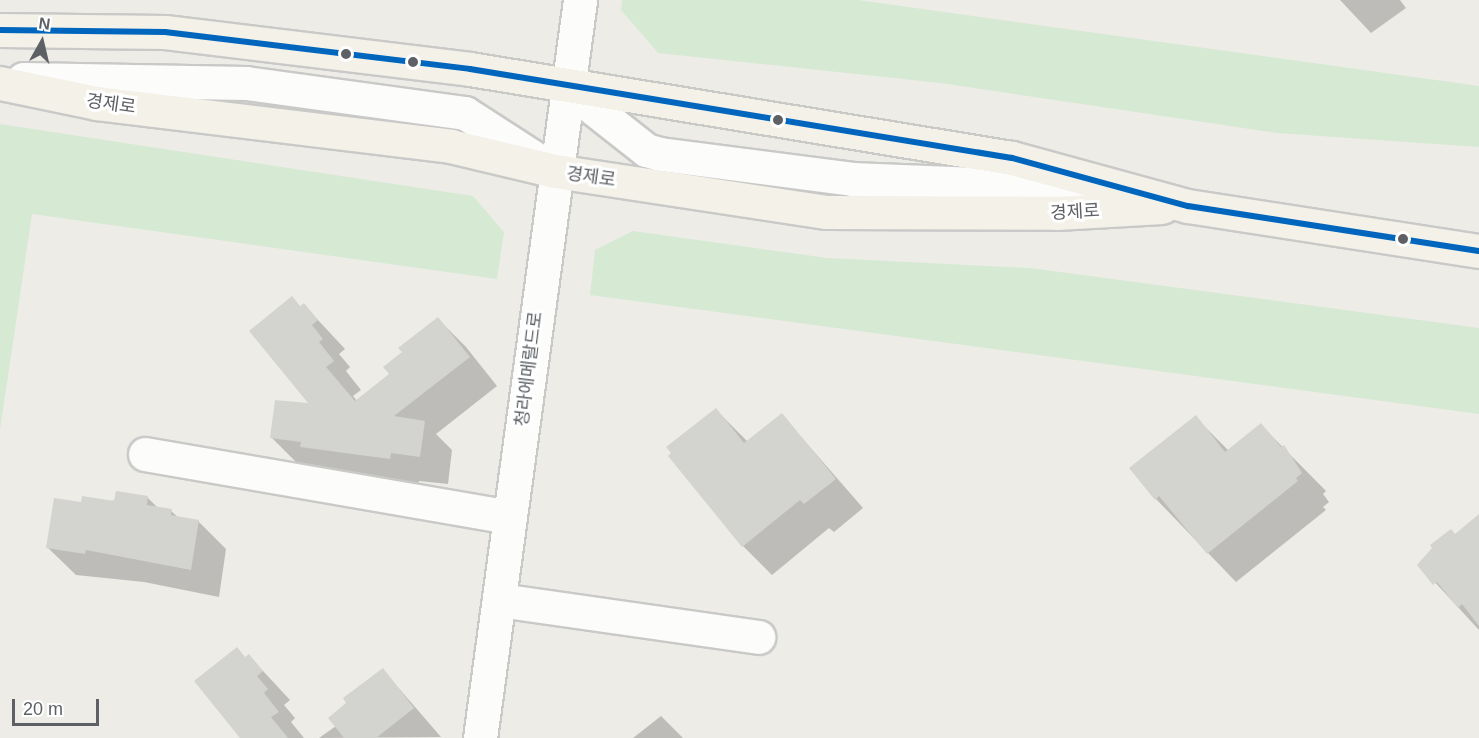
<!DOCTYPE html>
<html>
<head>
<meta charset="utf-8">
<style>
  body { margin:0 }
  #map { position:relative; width:1479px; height:738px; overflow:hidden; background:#edece7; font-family:Arial,"Noto Sans KR",sans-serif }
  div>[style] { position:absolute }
  .green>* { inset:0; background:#d6e9d3 }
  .shadow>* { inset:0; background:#0003 }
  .building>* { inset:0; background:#d3d3d0 }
  .roads { filter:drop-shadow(2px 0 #c9c9c8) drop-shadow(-2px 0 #c9c9c8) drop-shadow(0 2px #c9c9c8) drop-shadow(0 -2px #c9c9c8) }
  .minor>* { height:33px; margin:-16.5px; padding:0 16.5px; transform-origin:16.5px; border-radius:16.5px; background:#fcfcfb }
  .major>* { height:33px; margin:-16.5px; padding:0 16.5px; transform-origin:16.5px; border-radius:16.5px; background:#f3f1e8 }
  .bus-1>* { height:6px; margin:-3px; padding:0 3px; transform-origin:3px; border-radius:3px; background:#0065bd }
  .dots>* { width:16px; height:16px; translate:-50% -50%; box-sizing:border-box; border:3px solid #fff; border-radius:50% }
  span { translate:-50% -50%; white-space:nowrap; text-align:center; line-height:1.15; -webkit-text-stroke:6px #fff; paint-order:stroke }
  .street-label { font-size:18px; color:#5d6166 }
  .north { position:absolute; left:12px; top:12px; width:60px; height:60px; -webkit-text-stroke:4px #fff; paint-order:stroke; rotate:8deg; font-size:16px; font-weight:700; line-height:24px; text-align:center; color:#5d6166 }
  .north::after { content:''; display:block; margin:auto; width:21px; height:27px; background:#5d6166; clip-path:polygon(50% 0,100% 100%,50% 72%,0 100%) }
  .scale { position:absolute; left:12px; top:699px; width:87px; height:27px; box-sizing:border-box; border:3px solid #5d6166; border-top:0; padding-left:8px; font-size:18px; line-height:21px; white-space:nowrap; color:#5d6166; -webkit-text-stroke:4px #fff; paint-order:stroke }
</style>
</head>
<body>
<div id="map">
  <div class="green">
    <div style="clip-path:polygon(622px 0,858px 0,1479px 86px,1479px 147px,1277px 133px,941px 83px,658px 53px,621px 10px)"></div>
    <div style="clip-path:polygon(0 124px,473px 196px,504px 232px,497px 279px,32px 214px,0 430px)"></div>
    <div style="clip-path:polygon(633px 231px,827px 258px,1030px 268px,1479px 328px,1479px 414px,590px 295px,595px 250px)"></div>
  </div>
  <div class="shadow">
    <div style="clip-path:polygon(1340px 0,1400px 0,1406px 8px,1371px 33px)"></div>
    <div style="clip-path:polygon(304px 305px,345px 349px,339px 354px,350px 367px,346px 371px,361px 390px,353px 396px,357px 401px,391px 375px,404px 353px,438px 319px,466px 347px,497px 386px,436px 434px,452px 450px,448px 484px,419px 481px,418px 486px,300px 466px,272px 438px,311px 405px,301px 307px)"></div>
    <div style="clip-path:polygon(716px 410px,748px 442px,782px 415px,863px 508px,834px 532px,829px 528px,772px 575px,743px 546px)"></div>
    <div style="clip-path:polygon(1195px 417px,1229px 451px,1261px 425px,1326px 491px,1323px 494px,1329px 502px,1323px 507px,1326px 510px,1236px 582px,1156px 499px)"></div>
    <div style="clip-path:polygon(147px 497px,159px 509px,171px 511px,179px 518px,198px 521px,226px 549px,219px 597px,144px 582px,76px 575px,47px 547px,82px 504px)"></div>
    <div style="clip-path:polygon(1479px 519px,1479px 630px,1419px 565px)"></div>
    <div style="clip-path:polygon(249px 656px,290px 700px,284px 705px,295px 718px,291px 722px,304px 738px,242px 738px)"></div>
    <div style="clip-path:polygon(383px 670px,441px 737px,319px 738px,336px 726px)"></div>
    <div style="clip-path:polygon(661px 716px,683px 738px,633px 738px)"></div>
  </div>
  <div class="building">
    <div style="clip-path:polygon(292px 296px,300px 306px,304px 303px,318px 320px,312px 325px,323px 339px,319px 342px,334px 361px,326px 367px,355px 401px,389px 374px,383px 367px,402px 352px,398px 348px,438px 317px,470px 357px,394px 416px,425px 421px,420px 457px,391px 453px,390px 459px,300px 447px,301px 442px,270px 438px,275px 400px,308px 403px,249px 331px)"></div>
    <div style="clip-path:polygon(716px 408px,744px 443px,782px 413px,836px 479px,804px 504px,800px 500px,742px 547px,668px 456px,671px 453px,666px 447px)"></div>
    <div style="clip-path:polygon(1196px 415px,1225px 452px,1261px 423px,1281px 447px,1284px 445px,1302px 473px,1296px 478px,1298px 481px,1207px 554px,1159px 496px,1155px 500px,1129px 468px)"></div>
    <div style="clip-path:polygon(116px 491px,148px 496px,147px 505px,172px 509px,171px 515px,199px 520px,191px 570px,86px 550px,85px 554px,46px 548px,54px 498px,81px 502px,82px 496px,114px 501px)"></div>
    <div style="clip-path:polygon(1479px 514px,1479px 626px,1462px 604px,1458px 608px,1437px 582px,1433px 585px,1417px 565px,1432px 548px,1430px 545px,1451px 529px,1455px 534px)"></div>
    <div style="clip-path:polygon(237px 647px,245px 657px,249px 654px,263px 671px,257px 676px,268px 689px,264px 693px,279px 712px,271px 717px,288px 738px,240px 738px,194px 681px)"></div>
    <div style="clip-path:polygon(383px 668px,414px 708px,376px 738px,344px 738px,328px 718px,346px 703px,343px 698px)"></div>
  </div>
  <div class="roads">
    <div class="minor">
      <div style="left:23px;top:79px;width:223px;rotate:1deg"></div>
      <div style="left:246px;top:83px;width:221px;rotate:7.8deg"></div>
      <div style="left:465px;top:113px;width:101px;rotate:32.9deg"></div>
      <div style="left:566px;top:87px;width:102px;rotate:38.2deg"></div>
      <div style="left:646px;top:150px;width:15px;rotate:16deg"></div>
      <div style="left:660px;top:154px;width:194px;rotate:7.4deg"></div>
      <div style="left:852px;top:179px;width:248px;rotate:2.3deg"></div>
      <div style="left:145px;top:454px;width:369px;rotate:9.8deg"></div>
      <div style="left:499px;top:600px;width:262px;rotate:8.1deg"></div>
      <div style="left:480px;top:738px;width:745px;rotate:-82.28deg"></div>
    </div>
    <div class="major">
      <div style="left:0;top:30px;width:165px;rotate:0.7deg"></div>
      <div style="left:165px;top:32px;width:307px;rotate:6.9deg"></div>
      <div style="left:470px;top:69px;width:549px;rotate:9.33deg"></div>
      <div style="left:1012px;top:158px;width:182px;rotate:15.3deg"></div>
      <div style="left:1188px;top:206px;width:294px;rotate:8.8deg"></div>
      <div style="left:0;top:83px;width:99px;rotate:11.7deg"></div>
      <div style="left:97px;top:103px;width:356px;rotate:6.9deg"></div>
      <div style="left:450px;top:146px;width:108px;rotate:13.4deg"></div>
      <div style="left:555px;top:171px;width:275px;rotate:8.6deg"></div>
      <div style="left:827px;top:212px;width:230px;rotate:0.2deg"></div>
      <div style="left:1057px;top:213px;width:105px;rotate:-3.3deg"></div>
    </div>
  </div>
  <div class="bus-1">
    <div style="left:0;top:30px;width:165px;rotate:0.7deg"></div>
    <div style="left:165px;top:32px;width:307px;rotate:6.9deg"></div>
    <div style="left:470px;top:69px;width:549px;rotate:9.33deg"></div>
    <div style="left:1012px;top:158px;width:182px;rotate:15.3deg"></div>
    <div style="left:1188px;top:206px;width:294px;rotate:8.8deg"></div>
  </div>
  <div class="dots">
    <div style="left:346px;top:54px;background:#5d6166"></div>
    <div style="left:413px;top:62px;background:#5d6166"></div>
    <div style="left:778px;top:120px;background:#5d6166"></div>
    <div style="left:1403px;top:239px;background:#5d6166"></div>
  </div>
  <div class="street-label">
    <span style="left:111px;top:104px;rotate:8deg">경제로</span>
    <span style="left:591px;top:177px;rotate:8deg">경제로</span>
    <span style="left:1075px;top:212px;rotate:-3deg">경제로</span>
    <span style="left:529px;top:369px;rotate:-83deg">청라에메랄드로</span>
  </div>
  <div class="north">N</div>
  <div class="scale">20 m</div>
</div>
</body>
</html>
